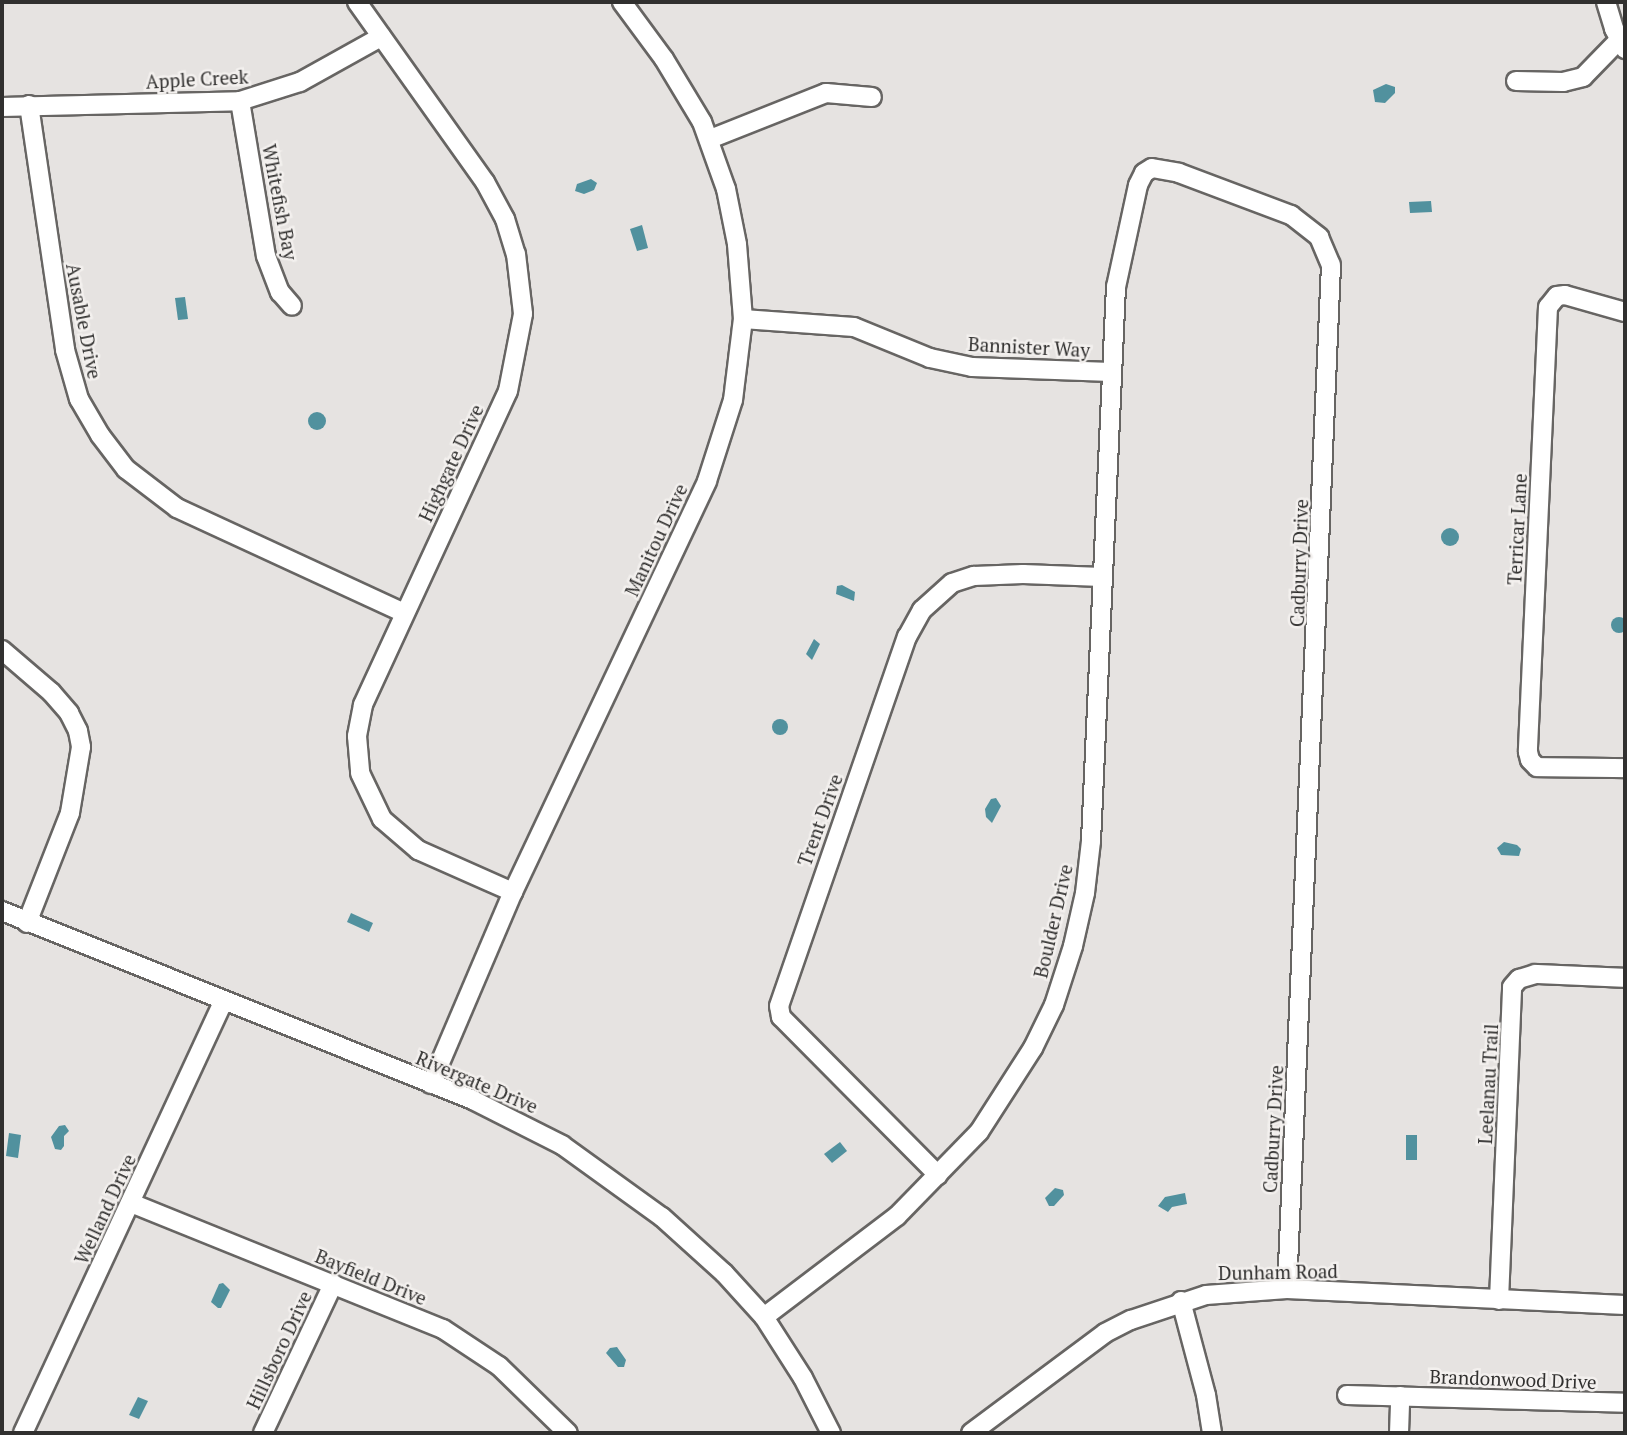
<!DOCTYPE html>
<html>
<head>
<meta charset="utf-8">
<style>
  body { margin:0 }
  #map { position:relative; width:1627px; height:1435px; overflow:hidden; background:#e6e3e1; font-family:"PT Serif",serif }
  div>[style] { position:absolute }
  .water>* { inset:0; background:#51919e }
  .round { border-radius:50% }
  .roads { filter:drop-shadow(2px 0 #676563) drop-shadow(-2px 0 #676563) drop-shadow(0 2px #676563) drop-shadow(0 -2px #676563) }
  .minor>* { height:18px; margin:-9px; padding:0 9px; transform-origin:9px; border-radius:9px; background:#fff }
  span { translate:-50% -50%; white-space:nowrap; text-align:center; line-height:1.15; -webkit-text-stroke:5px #f3f0ee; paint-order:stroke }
  .street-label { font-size:19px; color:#31302f }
  .frame { position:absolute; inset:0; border:4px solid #31302f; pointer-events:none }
</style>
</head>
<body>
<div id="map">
  <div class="water">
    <div style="clip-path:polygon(1386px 84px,1395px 87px,1395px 93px,1385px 103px,1375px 102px,1373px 90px)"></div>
    <div style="clip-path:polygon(591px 179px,597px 183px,594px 190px,584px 194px,575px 191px,577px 184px)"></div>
    <div style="clip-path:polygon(1431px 201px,1432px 212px,1410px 213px,1409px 202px)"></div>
    <div style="clip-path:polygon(642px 225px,648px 248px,637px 251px,630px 229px)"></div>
    <div style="clip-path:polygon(185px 297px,188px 319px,178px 320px,175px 298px)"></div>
    <div class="round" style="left:308px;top:412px;width:18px;height:18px"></div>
    <div class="round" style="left:1441px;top:528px;width:18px;height:18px"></div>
    <div style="clip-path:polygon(842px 585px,855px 592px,854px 601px,836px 594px,837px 586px)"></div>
    <div class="round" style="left:1611px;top:617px;width:16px;height:16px"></div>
    <div style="clip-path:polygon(814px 639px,820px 644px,812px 660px,806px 654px)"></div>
    <div class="round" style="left:772px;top:719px;width:16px;height:16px"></div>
    <div style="clip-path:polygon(996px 798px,1001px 806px,992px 823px,986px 817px,985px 809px,991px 799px)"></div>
    <div style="clip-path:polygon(1504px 842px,1517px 845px,1521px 849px,1519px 856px,1501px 855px,1497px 848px)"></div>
    <div style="clip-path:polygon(351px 913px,373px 923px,369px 932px,347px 922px)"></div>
    <div style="clip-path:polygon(65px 1125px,69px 1131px,64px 1136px,64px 1146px,61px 1150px,55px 1149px,51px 1137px,59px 1126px)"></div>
    <div style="clip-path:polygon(9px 1133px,21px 1135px,18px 1158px,6px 1156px)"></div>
    <div style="clip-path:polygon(1406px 1135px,1417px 1135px,1417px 1160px,1406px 1160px)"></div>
    <div style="clip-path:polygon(840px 1142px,847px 1151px,832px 1163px,824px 1154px)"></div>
    <div style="clip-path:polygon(1055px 1188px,1063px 1190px,1064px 1195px,1054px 1206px,1049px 1206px,1045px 1198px)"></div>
    <div style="clip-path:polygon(1185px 1193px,1187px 1204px,1172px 1207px,1168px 1212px,1158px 1206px,1165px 1197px)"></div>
    <div style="clip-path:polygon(223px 1283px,230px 1290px,221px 1308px,218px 1308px,211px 1302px,219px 1284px)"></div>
    <div style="clip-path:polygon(617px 1347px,626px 1360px,624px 1367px,618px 1367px,606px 1353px,610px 1348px)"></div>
    <div style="clip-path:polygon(138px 1397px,148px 1401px,139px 1419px,129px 1415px)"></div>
  </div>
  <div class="roads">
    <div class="minor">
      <div style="left:357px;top:2px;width:221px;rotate:54.6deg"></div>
      <div style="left:485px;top:182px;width:42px;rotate:61.6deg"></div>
      <div style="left:505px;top:219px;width:37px;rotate:73deg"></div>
      <div style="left:516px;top:254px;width:60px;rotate:83.3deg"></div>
      <div style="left:523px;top:314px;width:78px;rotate:101deg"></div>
      <div style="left:508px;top:391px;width:346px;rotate:114.8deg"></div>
      <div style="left:363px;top:705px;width:32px;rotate:101deg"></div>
      <div style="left:357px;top:736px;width:37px;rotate:85deg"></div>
      <div style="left:360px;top:773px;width:51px;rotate:64.4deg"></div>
      <div style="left:382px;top:819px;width:48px;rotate:40.7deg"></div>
      <div style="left:418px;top:850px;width:104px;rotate:23.9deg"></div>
      <div style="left:1606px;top:2px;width:28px;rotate:73deg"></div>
      <div style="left:1614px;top:29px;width:23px;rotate:61deg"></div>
      <div style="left:1516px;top:81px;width:47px;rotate:1.2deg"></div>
      <div style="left:1563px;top:82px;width:21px;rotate:-14deg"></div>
      <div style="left:1583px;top:77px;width:52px;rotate:-45.8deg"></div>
      <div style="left:240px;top:101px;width:157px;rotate:80.5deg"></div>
      <div style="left:266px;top:256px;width:39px;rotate:69deg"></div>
      <div style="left:280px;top:292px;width:18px;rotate:49deg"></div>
      <div style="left:29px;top:105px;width:248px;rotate:81.6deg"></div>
      <div style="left:65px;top:350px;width:51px;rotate:74.1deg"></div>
      <div style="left:79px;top:399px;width:42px;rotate:59.7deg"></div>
      <div style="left:100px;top:435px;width:43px;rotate:52.6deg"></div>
      <div style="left:126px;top:469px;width:64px;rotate:37.4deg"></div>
      <div style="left:177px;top:508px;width:250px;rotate:24.8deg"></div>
      <div style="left:2px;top:107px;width:238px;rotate:-1.4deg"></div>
      <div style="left:240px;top:101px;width:63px;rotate:-17.6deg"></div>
      <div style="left:300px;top:82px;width:93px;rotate:-29.1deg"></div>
      <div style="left:710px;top:139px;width:125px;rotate:-21.6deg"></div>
      <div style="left:826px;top:93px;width:46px;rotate:5deg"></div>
      <div style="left:1625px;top:312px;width:62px;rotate:-164.2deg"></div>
      <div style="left:1565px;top:295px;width:8px;rotate:173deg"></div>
      <div style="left:1557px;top:296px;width:14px;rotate:129deg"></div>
      <div style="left:1548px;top:307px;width:445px;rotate:92.6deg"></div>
      <div style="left:1528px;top:752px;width:8px;rotate:76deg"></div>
      <div style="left:1530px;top:760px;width:10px;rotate:45deg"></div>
      <div style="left:1537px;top:767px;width:88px;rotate:0.7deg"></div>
      <div style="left:743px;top:319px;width:111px;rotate:4.1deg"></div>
      <div style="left:854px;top:327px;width:82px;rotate:22.2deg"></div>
      <div style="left:930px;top:358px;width:43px;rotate:12.1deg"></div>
      <div style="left:972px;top:367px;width:139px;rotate:2.1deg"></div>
      <div style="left:2px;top:650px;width:65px;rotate:40.6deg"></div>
      <div style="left:51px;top:692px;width:28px;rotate:49deg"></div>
      <div style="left:69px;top:713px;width:20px;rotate:63deg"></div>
      <div style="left:78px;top:731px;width:16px;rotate:79deg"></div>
      <div style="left:81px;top:747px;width:67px;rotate:99.5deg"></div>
      <div style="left:70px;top:813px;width:118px;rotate:111.4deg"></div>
      <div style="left:2px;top:911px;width:508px;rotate:21.86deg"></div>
      <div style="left:473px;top:1100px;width:100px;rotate:26.8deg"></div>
      <div style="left:562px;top:1145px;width:123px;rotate:35.8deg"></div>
      <div style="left:662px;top:1217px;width:84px;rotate:42.1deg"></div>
      <div style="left:724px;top:1273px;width:59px;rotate:47.7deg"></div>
      <div style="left:764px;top:1317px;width:72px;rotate:57.4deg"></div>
      <div style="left:803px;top:1378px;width:62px;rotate:63deg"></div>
      <div style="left:431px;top:1084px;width:209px;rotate:-66.9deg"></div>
      <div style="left:513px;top:892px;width:454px;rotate:-64.7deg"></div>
      <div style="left:707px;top:481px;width:85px;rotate:-72.2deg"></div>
      <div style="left:733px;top:400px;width:82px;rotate:-83deg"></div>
      <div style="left:743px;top:319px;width:75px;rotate:-94.6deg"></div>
      <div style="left:737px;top:244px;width:56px;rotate:-101.3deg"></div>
      <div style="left:726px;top:189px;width:71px;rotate:-109.7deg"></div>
      <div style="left:702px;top:122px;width:74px;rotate:-121.1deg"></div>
      <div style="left:664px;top:59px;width:71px;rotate:-126.4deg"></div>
      <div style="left:938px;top:1175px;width:223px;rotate:-134.8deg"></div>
      <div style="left:781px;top:1017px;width:11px;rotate:-100deg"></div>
      <div style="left:779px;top:1006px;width:391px;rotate:-70.9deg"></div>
      <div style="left:907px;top:637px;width:31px;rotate:-61deg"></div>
      <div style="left:922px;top:610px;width:40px;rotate:-42deg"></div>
      <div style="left:952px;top:583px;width:23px;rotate:-18deg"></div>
      <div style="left:974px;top:576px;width:49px;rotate:-2.3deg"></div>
      <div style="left:1023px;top:574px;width:79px;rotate:2.2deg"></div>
      <div style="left:131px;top:1203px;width:336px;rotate:22deg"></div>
      <div style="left:443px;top:1329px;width:67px;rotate:33.5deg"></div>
      <div style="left:499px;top:1366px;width:96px;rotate:44.2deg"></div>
      <div style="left:1499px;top:1300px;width:313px;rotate:-87.6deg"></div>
      <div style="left:1512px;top:987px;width:11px;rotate:-49deg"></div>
      <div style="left:1519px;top:979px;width:17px;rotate:-17deg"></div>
      <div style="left:1535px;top:974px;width:90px;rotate:2.5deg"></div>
      <div style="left:1181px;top:1301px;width:97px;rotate:75.1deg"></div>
      <div style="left:1206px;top:1395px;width:38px;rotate:81deg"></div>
      <div style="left:764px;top:1317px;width:167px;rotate:-37.2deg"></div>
      <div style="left:897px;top:1216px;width:117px;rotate:-45.7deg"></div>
      <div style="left:979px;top:1132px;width:100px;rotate:-57.3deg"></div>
      <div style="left:1033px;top:1048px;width:48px;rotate:-64deg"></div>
      <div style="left:1054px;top:1005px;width:62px;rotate:-72.1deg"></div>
      <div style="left:1073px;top:946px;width:54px;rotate:-77.2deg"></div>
      <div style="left:1085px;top:893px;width:52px;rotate:-83.4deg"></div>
      <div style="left:1091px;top:841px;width:555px;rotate:-87.42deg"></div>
      <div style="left:1116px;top:287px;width:104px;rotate:-77.8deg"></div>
      <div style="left:1138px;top:185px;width:13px;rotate:-63deg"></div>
      <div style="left:1144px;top:173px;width:9px;rotate:-32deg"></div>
      <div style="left:1152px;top:168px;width:27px;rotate:10deg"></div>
      <div style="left:1179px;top:173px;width:120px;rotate:20.6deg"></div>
      <div style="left:1291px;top:215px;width:36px;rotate:38deg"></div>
      <div style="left:1319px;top:237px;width:30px;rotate:67deg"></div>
      <div style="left:1331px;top:265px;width:1025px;rotate:92.46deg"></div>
      <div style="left:1347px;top:1395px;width:278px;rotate:1.6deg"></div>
      <div style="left:23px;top:1433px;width:475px;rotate:-65.1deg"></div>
      <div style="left:263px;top:1433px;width:165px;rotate:-64.8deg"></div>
      <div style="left:971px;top:1433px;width:167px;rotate:-36.7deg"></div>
      <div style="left:1105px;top:1333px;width:29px;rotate:-27deg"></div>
      <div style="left:1131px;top:1320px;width:79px;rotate:-18.4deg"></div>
      <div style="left:1206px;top:1295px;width:81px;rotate:-4.2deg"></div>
      <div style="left:1287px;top:1289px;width:338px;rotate:2.7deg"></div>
      <div style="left:1399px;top:1433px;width:37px;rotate:-88deg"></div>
    </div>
  </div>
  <div class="street-label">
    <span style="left:197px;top:79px;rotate:-3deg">Apple Creek</span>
    <span style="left:280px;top:202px;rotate:79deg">Whitefish Bay</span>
    <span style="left:84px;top:321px;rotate:79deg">Ausable Drive</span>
    <span style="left:1029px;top:347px;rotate:3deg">Bannister Way</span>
    <span style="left:451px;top:463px;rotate:-65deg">Highgate Drive</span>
    <span style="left:1517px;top:529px;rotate:-87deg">Terricar Lane</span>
    <span style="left:656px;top:540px;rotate:-65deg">Manitou Drive</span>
    <span style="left:1299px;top:563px;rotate:-88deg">Cadburry Drive</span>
    <span style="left:820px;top:820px;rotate:-70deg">Trent Drive</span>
    <span style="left:1053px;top:921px;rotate:-77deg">Boulder Drive</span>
    <span style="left:477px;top:1082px;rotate:23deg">Rivergate Drive</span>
    <span style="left:1488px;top:1084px;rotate:-87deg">Leelanau Trail</span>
    <span style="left:1273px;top:1129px;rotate:-87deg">Cadburry Drive</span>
    <span style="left:105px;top:1209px;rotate:-65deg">Welland Drive</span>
    <span style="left:1278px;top:1272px;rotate:-1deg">Dunham Road</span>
    <span style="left:371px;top:1277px;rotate:22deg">Bayfield Drive</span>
    <span style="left:279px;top:1350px;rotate:-65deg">Hillsboro Drive</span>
    <span style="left:1513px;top:1379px;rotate:2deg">Brandonwood Drive</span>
  </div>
  <div class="frame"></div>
</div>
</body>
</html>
